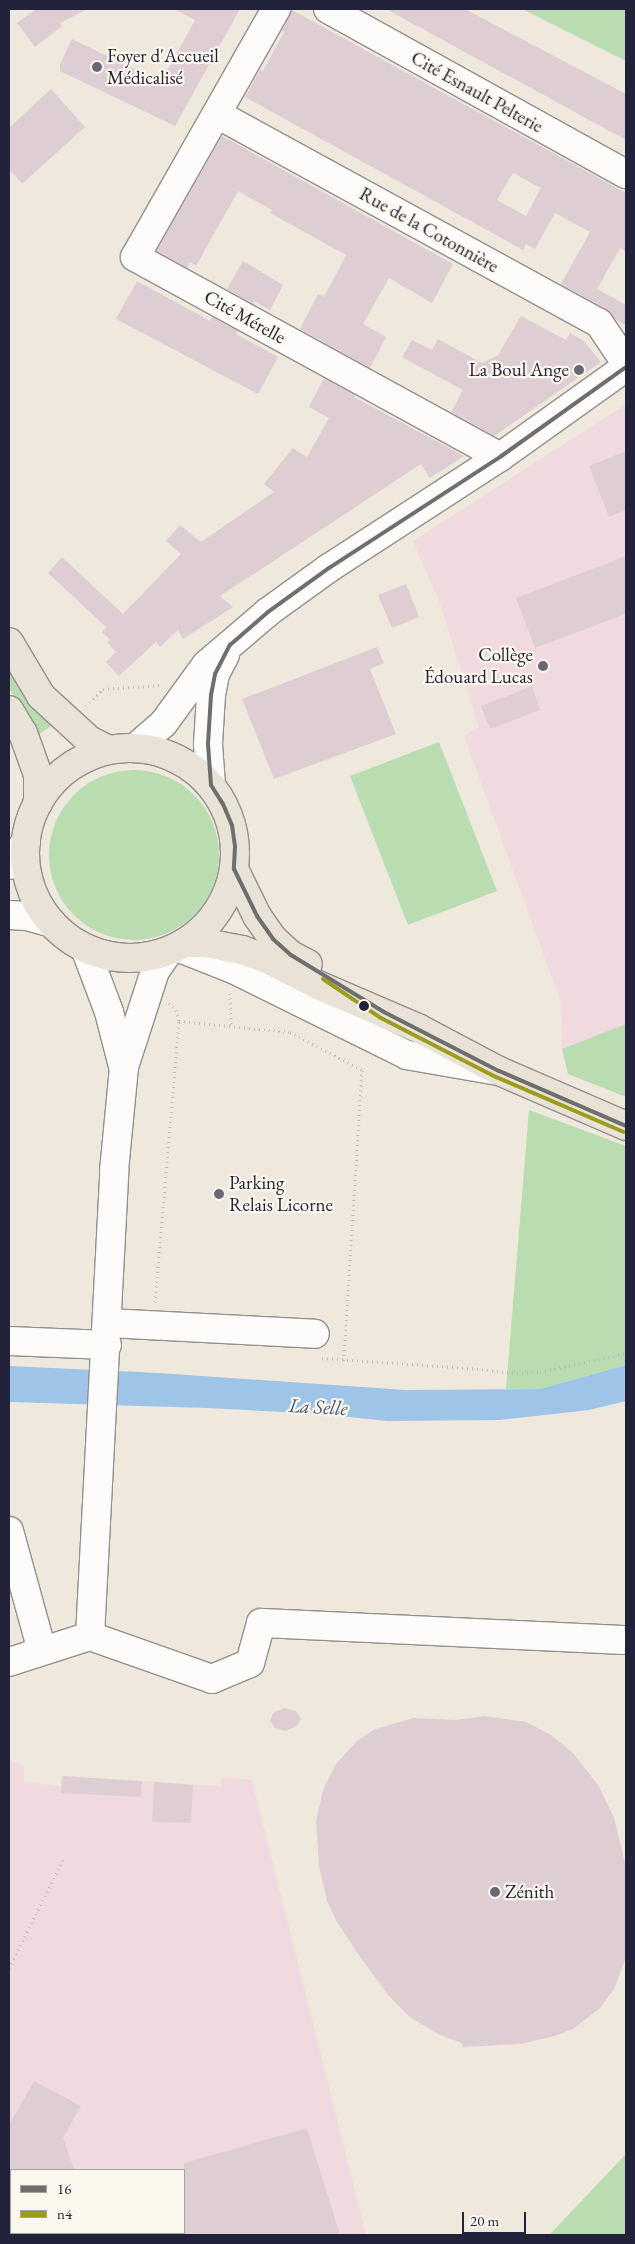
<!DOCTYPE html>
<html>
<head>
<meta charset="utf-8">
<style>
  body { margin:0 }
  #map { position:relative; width:635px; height:2244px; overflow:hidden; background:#efe8dd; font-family:"EB Garamond",serif }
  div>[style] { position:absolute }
  .built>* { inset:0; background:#f1dadf }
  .green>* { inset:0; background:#badcb1 }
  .round { border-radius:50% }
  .water>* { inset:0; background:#9ec4e8 }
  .building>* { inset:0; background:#deced4 }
  .path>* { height:3px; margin-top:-1.5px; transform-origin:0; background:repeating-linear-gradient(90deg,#bebdbe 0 1px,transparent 0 5px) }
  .roads { filter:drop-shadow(1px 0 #938f8d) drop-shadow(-1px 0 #938f8d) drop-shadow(0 1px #938f8d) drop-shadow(0 -1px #938f8d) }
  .minor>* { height:28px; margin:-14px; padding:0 14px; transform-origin:14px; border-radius:14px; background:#fdfcfa }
  .major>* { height:28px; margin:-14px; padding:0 14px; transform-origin:14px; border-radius:14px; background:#e9e2d6 }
  .major>.ring { margin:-14px; padding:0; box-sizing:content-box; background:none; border:28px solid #e9e2d6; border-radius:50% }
  .bus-1>* { height:4px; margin:-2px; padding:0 2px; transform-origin:2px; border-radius:2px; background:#6e6e6e }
  .bus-2>* { height:4px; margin:-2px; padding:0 2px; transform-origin:2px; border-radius:2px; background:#9c9c1b }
  .dots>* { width:14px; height:14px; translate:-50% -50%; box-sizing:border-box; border:2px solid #fbf7ec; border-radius:50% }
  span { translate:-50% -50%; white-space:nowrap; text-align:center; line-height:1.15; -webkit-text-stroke:4.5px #fbf7ec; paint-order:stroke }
  .poi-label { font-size:19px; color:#22223b }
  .left { translate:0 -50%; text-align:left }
  .right { translate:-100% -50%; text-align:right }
  .street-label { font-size:19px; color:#22223b }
  .water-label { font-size:20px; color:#425579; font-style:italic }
  .frame { position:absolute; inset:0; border:10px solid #22223b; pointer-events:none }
  .legend { position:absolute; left:10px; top:2169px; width:175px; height:65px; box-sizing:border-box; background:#fbf7ec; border:1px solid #a4a2a5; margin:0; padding:6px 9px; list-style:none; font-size:15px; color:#22223b }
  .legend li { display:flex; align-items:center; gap:10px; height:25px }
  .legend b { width:25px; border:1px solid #a4a2a5 }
  .scale { position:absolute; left:462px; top:2212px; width:64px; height:22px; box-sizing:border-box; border:2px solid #22223b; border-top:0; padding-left:6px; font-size:15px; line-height:18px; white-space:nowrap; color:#22223b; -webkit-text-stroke:4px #fbf7ec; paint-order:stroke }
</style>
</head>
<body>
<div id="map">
  <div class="built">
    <div style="clip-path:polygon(626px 404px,626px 1024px,562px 1049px,561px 1002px,464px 736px,479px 727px,440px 604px,413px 541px)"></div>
    <div style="clip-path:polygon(evenodd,9px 1760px,24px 1766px,24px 1782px,61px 1786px,62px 1776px,221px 1786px,222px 1777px,252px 1780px,366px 2235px,9px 2235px,9px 1760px,11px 2170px,184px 2170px,184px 2233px,11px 2233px,11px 2170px)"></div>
  </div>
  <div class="green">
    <div style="clip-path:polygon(522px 9px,626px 9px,626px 61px)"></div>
    <div style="clip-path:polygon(9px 659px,53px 725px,37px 735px,9px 688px)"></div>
    <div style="clip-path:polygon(439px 742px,497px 891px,408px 925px,350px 776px)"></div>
    <div class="round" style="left:49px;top:770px;width:170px;height:170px"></div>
    <div style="clip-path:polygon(626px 1024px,626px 1097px,568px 1074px,562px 1049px)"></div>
    <div style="clip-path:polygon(529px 1110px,626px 1146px,626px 1365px,540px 1389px,506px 1389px)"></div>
    <div style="clip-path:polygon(626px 2154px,626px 2235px,550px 2235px,553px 2231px)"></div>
  </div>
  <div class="water">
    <div style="clip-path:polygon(626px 1365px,626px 1401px,589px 1410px,499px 1420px,388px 1421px,321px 1414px,207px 1408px,9px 1402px,9px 1366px,159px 1373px,405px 1390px,540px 1389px)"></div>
  </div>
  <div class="building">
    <div style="clip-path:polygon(36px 9px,88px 9px,60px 23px,62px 26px,35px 47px,17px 23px)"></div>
    <div style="clip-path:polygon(174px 9px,240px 9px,175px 126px,60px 71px,60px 64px,72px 39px,161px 82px,195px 20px)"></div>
    <div style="clip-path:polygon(386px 9px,465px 9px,626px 94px,626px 140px)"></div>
    <div style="clip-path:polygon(evenodd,292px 10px,626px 193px,626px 252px,620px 248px,597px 289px,626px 305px,626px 325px,615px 319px,606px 309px,561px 284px,590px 232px,555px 213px,535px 249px,526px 244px,523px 250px,245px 97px,260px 70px,263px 71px,284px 32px,282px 31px,292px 10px,513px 173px,541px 188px,526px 216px,497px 200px,513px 173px)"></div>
    <div style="clip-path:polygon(51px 89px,85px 127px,22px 184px,9px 169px,9px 128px)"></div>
    <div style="clip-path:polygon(222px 136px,453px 264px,432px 303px,389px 278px,363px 324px,386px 337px,370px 368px,300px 329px,318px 294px,324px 297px,346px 255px,270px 213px,272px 210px,238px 191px,196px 266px,190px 262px,187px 268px,156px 251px)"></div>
    <div style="clip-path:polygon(243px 261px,283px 285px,270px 310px,254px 301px,253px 304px,227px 289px)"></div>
    <div style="clip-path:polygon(137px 281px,210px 321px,212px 317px,238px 331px,236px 334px,278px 357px,258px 394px,116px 319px)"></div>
    <div style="clip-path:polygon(521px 316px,566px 340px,570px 333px,584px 341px,601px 362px,494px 436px,451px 412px,463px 390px,402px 357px,412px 340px,432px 350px,438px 339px,482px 363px,498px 355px)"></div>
    <div style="clip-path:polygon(324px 378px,355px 395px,354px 397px,464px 456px,430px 478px,421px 464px,220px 596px,233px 607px,183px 639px,178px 630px,160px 647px,156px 642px,119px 676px,106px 662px,116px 652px,107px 642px,110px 640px,102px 632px,106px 627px,48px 573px,62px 557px,123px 614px,181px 554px,166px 541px,180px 525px,201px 542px,274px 492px,264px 484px,293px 448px,307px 457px,329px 418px,309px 407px)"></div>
    <div style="clip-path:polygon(626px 451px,626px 510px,609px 517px,589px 466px)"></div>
    <div style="clip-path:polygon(626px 556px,626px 614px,535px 648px,516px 598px)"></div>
    <div style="clip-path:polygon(406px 584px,419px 617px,392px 628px,378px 595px)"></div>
    <div style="clip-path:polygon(377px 647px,384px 663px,370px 669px,396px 734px,274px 779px,242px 699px)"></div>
    <div style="clip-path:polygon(532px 686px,540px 710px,490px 729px,481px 706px)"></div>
    <div style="clip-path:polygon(284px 1708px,296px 1711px,301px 1719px,297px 1726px,285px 1731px,275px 1728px,270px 1721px,273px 1713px)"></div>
    <div style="clip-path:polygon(485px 1716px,526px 1722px,551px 1735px,573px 1753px,598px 1785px,614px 1818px,625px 1863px,626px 1957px,614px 1989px,600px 2008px,573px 2029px,555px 2036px,520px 2044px,463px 2047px,462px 2043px,438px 2034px,410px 2017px,388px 1995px,356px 1951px,337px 1922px,327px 1901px,319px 1866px,316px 1821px,323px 1790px,336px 1764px,357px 1741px,375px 1729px,414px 1718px,455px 1720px)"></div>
    <div style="clip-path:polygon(62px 1776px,142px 1781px,141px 1797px,61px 1793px)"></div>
    <div style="clip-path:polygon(154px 1782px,193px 1785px,191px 1823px,152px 1822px)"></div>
    <div style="clip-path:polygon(34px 2081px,81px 2106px,63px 2138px,74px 2170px,9px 2170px,9px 2125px)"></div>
    <div style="clip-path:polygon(307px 2128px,340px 2235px,184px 2235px,184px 2163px)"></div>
  </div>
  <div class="path">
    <div style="left:86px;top:706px;width:24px;rotate:-45deg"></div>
    <div style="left:103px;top:689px;width:58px;rotate:-3.9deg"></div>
    <div style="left:230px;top:993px;width:32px;rotate:88deg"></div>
    <div style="left:169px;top:1003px;width:10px;rotate:45deg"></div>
    <div style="left:176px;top:1010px;width:11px;rotate:75deg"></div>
    <div style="left:179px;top:1021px;width:112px;rotate:5.7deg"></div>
    <div style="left:290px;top:1032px;width:81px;rotate:27.8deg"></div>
    <div style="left:362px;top:1070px;width:291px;rotate:93.6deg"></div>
    <div style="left:155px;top:1302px;width:282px;rotate:-85.1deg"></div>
    <div style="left:322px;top:1358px;width:160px;rotate:3.9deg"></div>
    <div style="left:482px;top:1369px;width:20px;rotate:9deg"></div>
    <div style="left:502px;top:1372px;width:38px"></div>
    <div style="left:540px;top:1372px;width:88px;rotate:-12.5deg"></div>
    <div style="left:9px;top:1968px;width:121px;rotate:-63.4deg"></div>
  </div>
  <div class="roads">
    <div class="minor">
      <div style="left:276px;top:9px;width:285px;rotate:119.6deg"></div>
      <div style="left:135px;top:257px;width:416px;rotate:28.7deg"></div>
      <div style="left:328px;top:9px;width:341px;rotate:29deg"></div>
      <div style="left:217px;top:114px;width:435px;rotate:28.7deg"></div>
      <div style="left:599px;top:323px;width:48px;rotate:56deg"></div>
      <div style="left:135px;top:748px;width:37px;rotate:-41deg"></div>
      <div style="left:163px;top:724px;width:73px;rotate:-53.9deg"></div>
      <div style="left:206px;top:665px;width:82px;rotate:-40.5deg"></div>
      <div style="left:268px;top:612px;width:75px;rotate:-35.8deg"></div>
      <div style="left:329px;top:568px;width:204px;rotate:-33deg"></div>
      <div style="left:500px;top:457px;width:155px;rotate:-35.5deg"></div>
      <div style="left:211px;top:785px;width:41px;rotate:-94.2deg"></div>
      <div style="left:208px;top:744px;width:49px;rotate:-86.5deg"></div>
      <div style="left:211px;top:695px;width:21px;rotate:-79deg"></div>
      <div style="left:215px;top:674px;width:21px;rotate:-62deg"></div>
      <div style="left:9px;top:865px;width:29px;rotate:-54deg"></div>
      <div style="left:9px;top:915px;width:18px;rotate:3deg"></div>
      <div style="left:27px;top:916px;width:26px;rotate:16deg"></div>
      <div style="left:177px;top:947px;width:60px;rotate:21.4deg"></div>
      <div style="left:233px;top:969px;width:194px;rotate:26.3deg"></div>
      <div style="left:407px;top:1055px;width:87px;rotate:9.9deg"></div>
      <div style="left:85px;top:948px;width:68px;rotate:69.4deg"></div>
      <div style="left:109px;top:1012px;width:56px;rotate:75.5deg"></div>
      <div style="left:108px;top:1323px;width:207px;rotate:3deg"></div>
      <div style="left:9px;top:1341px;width:98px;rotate:2.3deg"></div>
      <div style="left:9px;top:1531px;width:124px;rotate:74.6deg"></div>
      <div style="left:90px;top:1636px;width:466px;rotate:-87deg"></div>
      <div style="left:114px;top:1171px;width:104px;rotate:-84.5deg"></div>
      <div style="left:124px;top:1067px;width:101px;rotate:-72.1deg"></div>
      <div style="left:155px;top:971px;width:24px;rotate:-55deg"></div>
      <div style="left:9px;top:1662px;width:85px;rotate:-17.8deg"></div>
      <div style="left:90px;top:1636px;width:129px;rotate:19.4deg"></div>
      <div style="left:212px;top:1679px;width:41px;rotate:-22.8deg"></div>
      <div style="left:250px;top:1663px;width:41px;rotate:-74.6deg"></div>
      <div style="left:261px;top:1623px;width:365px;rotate:2.7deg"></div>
    </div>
    <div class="major">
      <div style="left:9px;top:642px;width:63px;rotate:59.3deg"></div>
      <div style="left:41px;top:696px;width:65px;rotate:42.5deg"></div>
      <div style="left:89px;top:740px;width:22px;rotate:27deg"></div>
      <div style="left:9px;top:710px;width:27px;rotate:59deg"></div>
      <div style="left:23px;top:733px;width:45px;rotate:70.3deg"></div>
      <div style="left:38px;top:775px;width:28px;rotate:90deg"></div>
      <div class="ring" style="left:25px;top:748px;width:182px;height:182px"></div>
      <div style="left:234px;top:869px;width:52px;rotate:63.9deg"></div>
      <div style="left:257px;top:916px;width:28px;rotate:55deg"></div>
      <div style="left:273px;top:939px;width:24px;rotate:42deg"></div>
      <div style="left:291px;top:955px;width:19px;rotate:28deg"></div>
      <div style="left:185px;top:943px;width:21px"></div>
      <div style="left:206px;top:943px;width:37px;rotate:11deg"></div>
      <div style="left:242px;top:950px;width:27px;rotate:20deg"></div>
      <div style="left:267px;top:959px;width:57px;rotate:27deg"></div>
      <div style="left:318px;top:985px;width:109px;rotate:23.3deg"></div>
      <div style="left:418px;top:1028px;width:92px;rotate:28deg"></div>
      <div style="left:499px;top:1071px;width:138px;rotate:23.4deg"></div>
    </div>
  </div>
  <div class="bus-1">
    <div style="left:211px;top:785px;width:41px;rotate:-94.2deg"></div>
    <div style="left:208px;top:744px;width:49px;rotate:-86.5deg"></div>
    <div style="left:211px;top:695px;width:21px;rotate:-79deg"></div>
    <div style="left:215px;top:674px;width:33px;rotate:-63deg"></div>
    <div style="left:230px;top:645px;width:50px;rotate:-41deg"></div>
    <div style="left:268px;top:612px;width:75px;rotate:-35.8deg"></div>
    <div style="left:329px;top:568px;width:204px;rotate:-33deg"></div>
    <div style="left:500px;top:457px;width:155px;rotate:-35.5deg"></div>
    <div style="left:211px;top:785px;width:22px;rotate:58deg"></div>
    <div style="left:223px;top:804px;width:23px;rotate:67deg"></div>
    <div style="left:232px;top:825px;width:22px;rotate:82deg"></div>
    <div style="left:235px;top:847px;width:22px;rotate:93deg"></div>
    <div style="left:234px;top:869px;width:52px;rotate:63.9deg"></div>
    <div style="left:257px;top:916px;width:28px;rotate:55deg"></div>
    <div style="left:273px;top:939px;width:24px;rotate:42deg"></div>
    <div style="left:291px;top:955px;width:109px;rotate:31.5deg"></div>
    <div style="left:384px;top:1012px;width:129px;rotate:27.2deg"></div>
    <div style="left:499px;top:1071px;width:138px;rotate:23.4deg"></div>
  </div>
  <div class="bus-2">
    <div style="left:323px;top:979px;width:70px;rotate:33.9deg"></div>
    <div style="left:381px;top:1018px;width:129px;rotate:27.2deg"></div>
    <div style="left:496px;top:1077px;width:139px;rotate:23.3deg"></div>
  </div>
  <div class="dots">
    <div style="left:97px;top:67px;background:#6a6774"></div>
    <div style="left:579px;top:370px;background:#6a6774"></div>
    <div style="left:543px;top:666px;background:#6a6774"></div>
    <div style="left:364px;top:1006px;background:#22223b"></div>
    <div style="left:219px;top:1194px;background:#6a6774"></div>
    <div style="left:495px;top:1892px;background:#6a6774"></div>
  </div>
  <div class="poi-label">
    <span class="left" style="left:107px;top:67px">Foyer d'Accueil<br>Médicalisé</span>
    <span class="right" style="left:569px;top:370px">La Boul Ange</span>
    <span class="right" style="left:533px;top:666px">Collège<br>Édouard Lucas</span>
    <span class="left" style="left:229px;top:1194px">Parking<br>Relais Licorne</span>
    <span class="left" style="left:505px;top:1892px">Zénith</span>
  </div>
  <div class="street-label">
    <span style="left:477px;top:92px;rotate:29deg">Cité Esnault Pelterie</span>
    <span style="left:429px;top:230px;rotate:29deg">Rue de la Cotonnière</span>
    <span style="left:245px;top:317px;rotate:29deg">Cité Mérelle</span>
  </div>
  <div class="water-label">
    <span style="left:318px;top:1407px;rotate:3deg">La Selle</span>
  </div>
  <div class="frame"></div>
  <ul class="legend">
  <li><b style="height:6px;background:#6e6e6e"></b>16</li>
  <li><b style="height:6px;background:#9c9c1b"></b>n4</li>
  </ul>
  <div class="scale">20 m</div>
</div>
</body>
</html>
